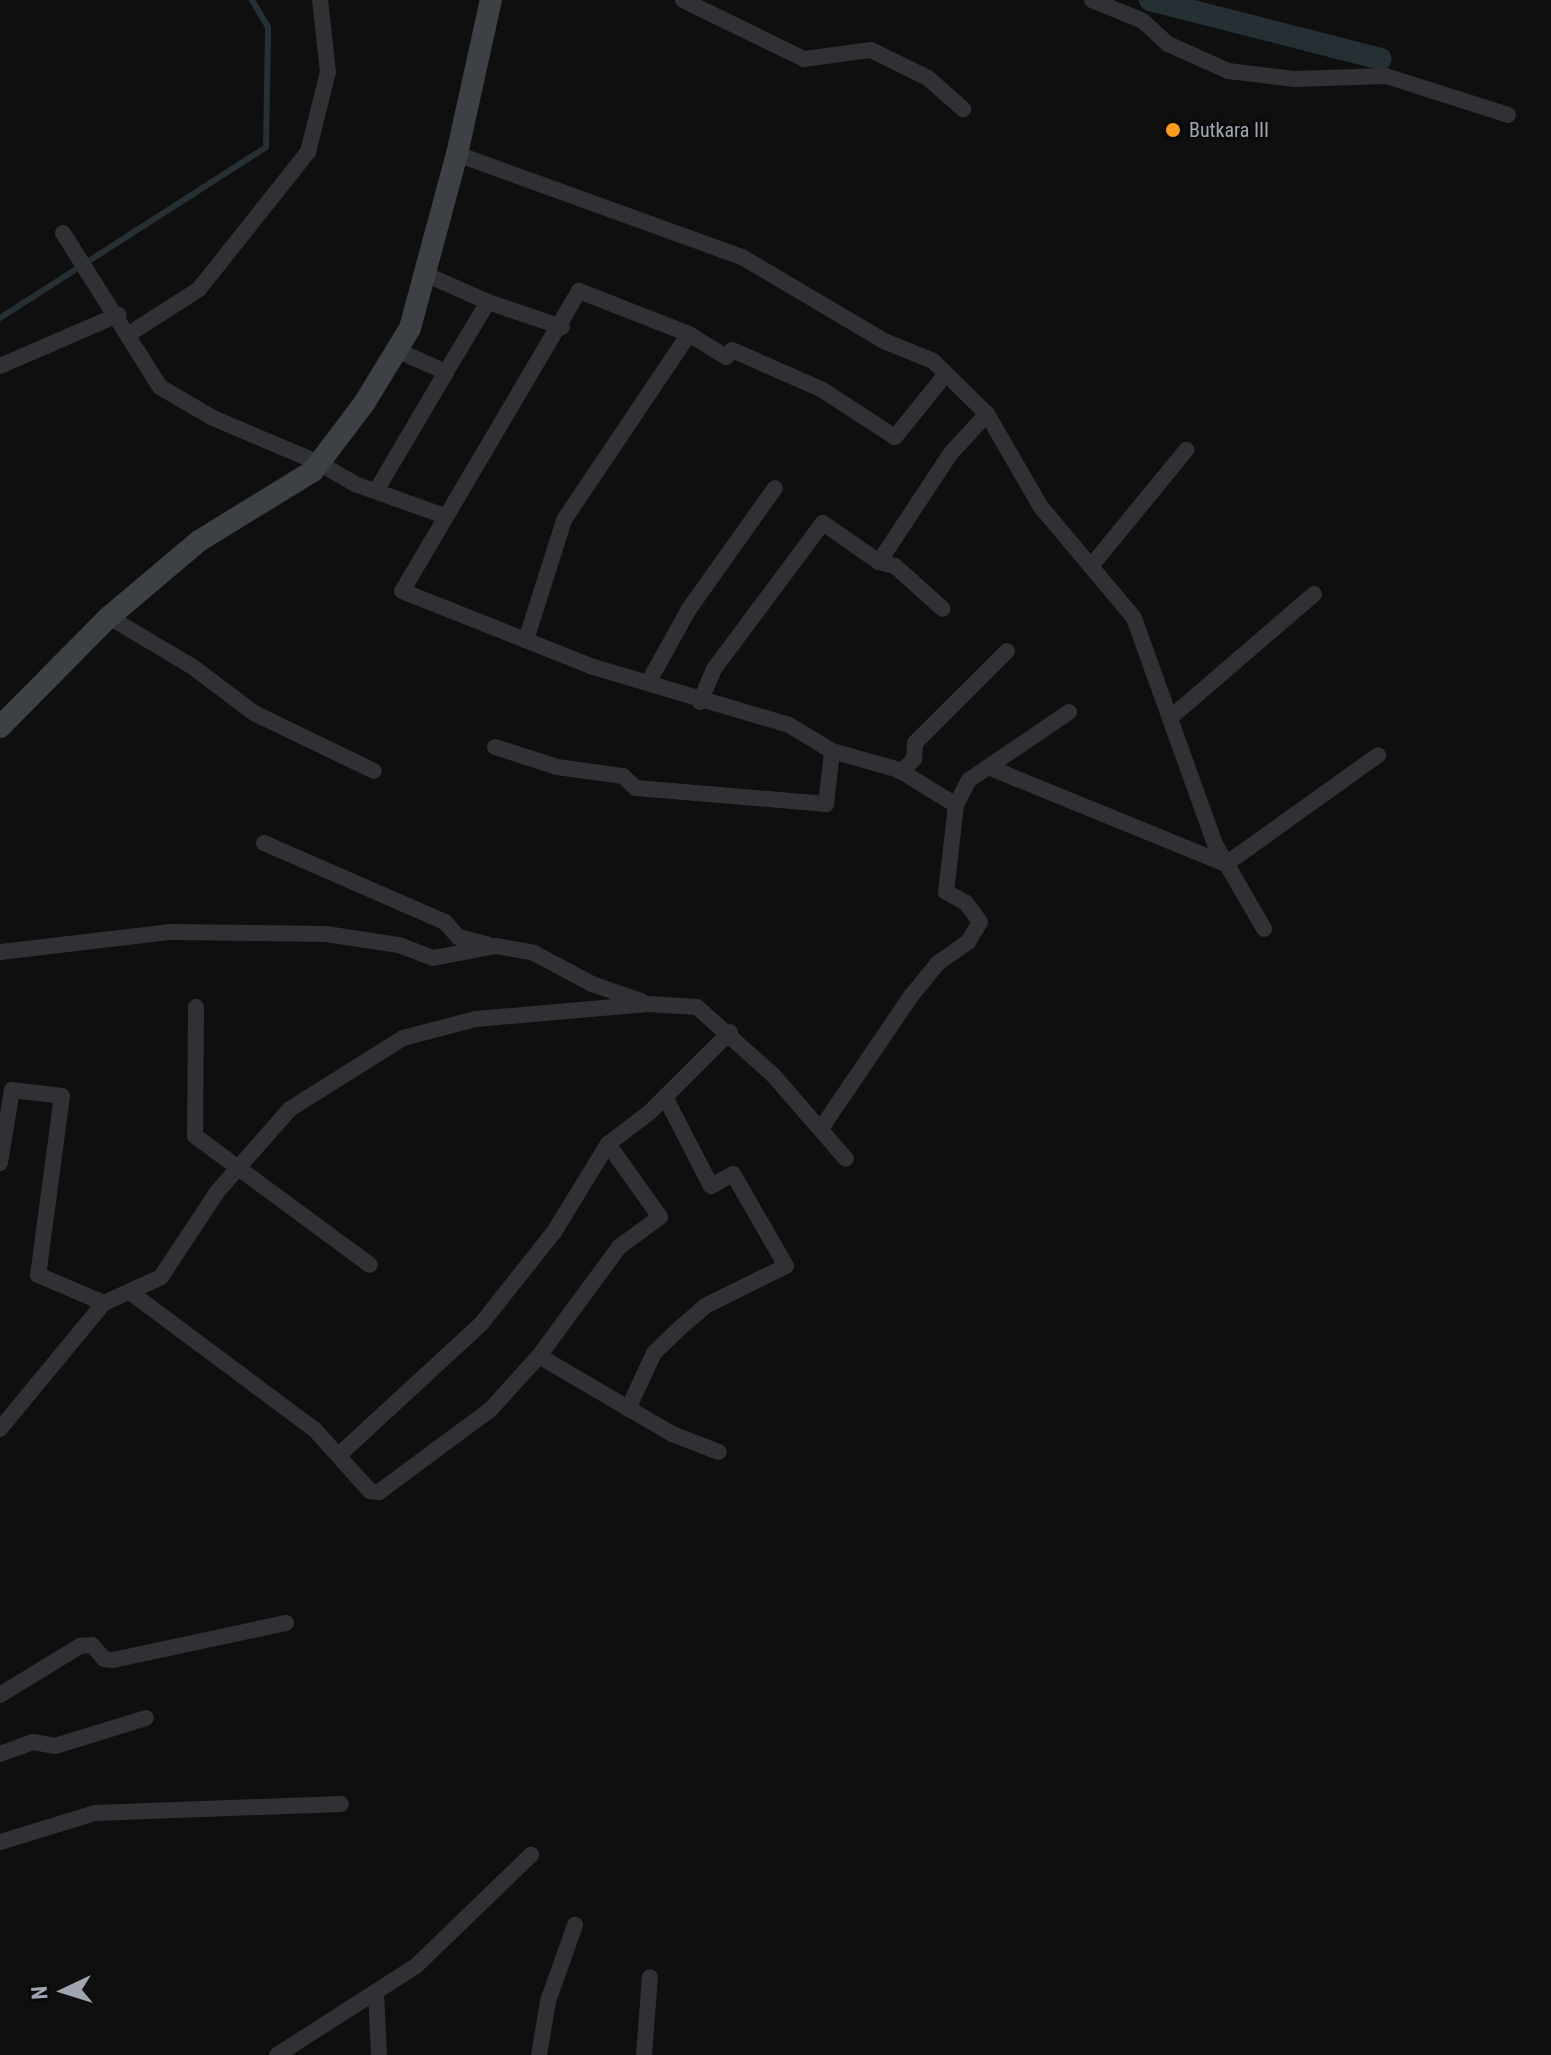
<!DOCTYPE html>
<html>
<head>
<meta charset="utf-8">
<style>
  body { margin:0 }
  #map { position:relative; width:1551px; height:2055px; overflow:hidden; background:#0f0f10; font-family:"Roboto Condensed",sans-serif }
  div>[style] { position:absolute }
  .stream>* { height:6px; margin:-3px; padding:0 3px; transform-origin:3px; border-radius:3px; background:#252f34 }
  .canal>* { height:22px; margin:-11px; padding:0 11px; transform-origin:11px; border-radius:11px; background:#252f34 }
  .street>* { height:16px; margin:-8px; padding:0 8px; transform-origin:8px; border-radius:8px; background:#303135 }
  .secondary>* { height:22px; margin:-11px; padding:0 11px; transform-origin:11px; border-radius:11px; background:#3d4045 }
  .dots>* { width:22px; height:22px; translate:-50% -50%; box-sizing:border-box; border:4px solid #0a0a0b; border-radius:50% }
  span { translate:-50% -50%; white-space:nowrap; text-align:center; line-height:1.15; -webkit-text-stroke:6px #0a0a0b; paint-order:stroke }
  .poi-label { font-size:20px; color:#9fa6b2 }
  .left { translate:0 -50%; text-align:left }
  .north { position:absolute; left:24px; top:1951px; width:80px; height:80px; -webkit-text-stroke:6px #0a0a0b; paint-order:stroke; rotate:266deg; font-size:22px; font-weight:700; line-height:32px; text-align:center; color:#9fa6b2 }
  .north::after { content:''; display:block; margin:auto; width:28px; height:36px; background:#9fa6b2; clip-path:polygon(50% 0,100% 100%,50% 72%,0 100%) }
</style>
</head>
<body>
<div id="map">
  <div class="stream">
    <div style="left:0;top:318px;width:316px;rotate:-32.7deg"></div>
    <div style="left:266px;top:147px;width:120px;rotate:-89deg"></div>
    <div style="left:268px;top:27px;width:31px;rotate:-121deg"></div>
  </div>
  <div class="canal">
    <div style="left:1150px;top:0;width:238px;rotate:14.3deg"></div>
  </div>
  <div class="street">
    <div style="left:683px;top:0;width:135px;rotate:26deg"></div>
    <div style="left:804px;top:59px;width:68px;rotate:-7.7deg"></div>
    <div style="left:871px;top:50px;width:64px;rotate:26.2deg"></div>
    <div style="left:928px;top:78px;width:47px;rotate:41.5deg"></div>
    <div style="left:1092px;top:0;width:55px;rotate:22.4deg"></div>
    <div style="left:1143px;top:21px;width:34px;rotate:43deg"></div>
    <div style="left:1168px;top:44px;width:66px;rotate:24.2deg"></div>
    <div style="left:1228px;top:71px;width:67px;rotate:6.8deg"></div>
    <div style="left:1295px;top:79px;width:91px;rotate:-1.9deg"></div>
    <div style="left:1386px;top:76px;width:128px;rotate:17.7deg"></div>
    <div style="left:457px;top:154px;width:303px;rotate:19.9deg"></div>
    <div style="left:742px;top:257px;width:165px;rotate:30.6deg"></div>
    <div style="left:884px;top:341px;width:53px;rotate:22.2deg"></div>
    <div style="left:933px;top:361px;width:76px;rotate:44.5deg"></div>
    <div style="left:987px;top:414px;width:108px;rotate:59.9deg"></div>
    <div style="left:1041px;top:507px;width:145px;rotate:50deg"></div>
    <div style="left:1134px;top:618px;width:240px;rotate:70.3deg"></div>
    <div style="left:1215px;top:844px;width:98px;rotate:60deg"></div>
    <div style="left:63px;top:233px;width:182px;rotate:57.8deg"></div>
    <div style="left:160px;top:387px;width:61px;rotate:30.3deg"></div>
    <div style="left:213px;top:418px;width:115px;rotate:23deg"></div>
    <div style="left:319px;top:463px;width:42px;rotate:30.3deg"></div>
    <div style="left:355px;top:484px;width:96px;rotate:19.6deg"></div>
    <div style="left:425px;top:274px;width:69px;rotate:24deg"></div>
    <div style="left:488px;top:302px;width:82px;rotate:121deg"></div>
    <div style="left:488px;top:302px;width:78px;rotate:18.7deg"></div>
    <div style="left:129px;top:334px;width:83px;rotate:-32.7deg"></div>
    <div style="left:199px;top:289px;width:175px;rotate:-51.5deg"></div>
    <div style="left:308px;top:152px;width:82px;rotate:-76deg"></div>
    <div style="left:328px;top:72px;width:72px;rotate:-96.3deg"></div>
    <div style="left:689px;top:334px;width:44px;rotate:31.9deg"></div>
    <div style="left:726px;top:357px;width:9px;rotate:-49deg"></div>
    <div style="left:732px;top:350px;width:97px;rotate:23.7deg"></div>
    <div style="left:821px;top:389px;width:88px;rotate:33deg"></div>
    <div style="left:895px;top:437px;width:81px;rotate:-51deg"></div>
    <div style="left:0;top:366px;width:129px;rotate:-23.4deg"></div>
    <div style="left:376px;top:491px;width:138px;rotate:-59.5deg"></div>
    <div style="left:446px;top:372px;width:55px;rotate:-156.3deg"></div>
    <div style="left:879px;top:562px;width:131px;rotate:-56.6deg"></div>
    <div style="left:951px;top:453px;width:53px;rotate:-47.3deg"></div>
    <div style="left:1092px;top:565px;width:149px;rotate:-50.7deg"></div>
    <div style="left:109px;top:617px;width:98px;rotate:30.8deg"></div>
    <div style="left:193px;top:667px;width:76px;rotate:37deg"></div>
    <div style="left:254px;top:713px;width:133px;rotate:25.8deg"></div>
    <div style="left:526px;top:640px;width:126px;rotate:-72.4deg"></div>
    <div style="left:564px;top:520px;width:224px;rotate:-56.1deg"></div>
    <div style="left:689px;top:334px;width:118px;rotate:-158.6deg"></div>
    <div style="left:579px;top:291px;width:348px;rotate:120.5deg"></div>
    <div style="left:402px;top:591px;width:202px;rotate:21.7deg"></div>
    <div style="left:590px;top:666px;width:208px;rotate:16.5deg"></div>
    <div style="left:789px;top:725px;width:50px;rotate:31.2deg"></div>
    <div style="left:832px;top:751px;width:70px;rotate:15.8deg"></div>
    <div style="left:899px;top:770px;width:67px;rotate:31.6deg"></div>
    <div style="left:648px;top:683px;width:85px;rotate:-61deg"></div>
    <div style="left:689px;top:609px;width:148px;rotate:-54.6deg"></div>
    <div style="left:700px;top:702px;width:36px;rotate:-67deg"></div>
    <div style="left:714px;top:669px;width:182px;rotate:-53.3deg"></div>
    <div style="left:823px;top:523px;width:68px;rotate:34.9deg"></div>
    <div style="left:879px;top:562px;width:16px;rotate:14deg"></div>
    <div style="left:895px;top:566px;width:64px;rotate:41.9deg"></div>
    <div style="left:1170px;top:718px;width:190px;rotate:-40.7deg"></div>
    <div style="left:495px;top:747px;width:65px;rotate:17.9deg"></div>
    <div style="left:557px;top:767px;width:67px;rotate:7.8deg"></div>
    <div style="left:623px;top:776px;width:18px;rotate:43deg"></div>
    <div style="left:636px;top:788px;width:191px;rotate:4.8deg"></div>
    <div style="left:826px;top:804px;width:53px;rotate:-83.5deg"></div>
    <div style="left:988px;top:767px;width:257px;rotate:22.2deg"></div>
    <div style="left:1226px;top:864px;width:187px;rotate:-35.6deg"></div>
    <div style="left:901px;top:772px;width:18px;rotate:-45deg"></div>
    <div style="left:914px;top:759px;width:16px;rotate:-86deg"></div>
    <div style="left:915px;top:743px;width:130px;rotate:-45deg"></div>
    <div style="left:264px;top:843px;width:197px;rotate:23.6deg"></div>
    <div style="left:445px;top:922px;width:20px;rotate:49deg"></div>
    <div style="left:458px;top:937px;width:30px;rotate:14deg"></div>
    <div style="left:0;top:952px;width:170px;rotate:-6.7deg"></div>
    <div style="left:169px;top:932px;width:157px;rotate:0.7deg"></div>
    <div style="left:326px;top:934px;width:74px;rotate:8.6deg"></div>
    <div style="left:399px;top:945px;width:36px;rotate:21deg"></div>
    <div style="left:433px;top:958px;width:64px;rotate:-10.8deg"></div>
    <div style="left:496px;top:946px;width:39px;rotate:10deg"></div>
    <div style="left:534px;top:953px;width:66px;rotate:28.1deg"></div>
    <div style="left:592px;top:984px;width:52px;rotate:19.1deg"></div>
    <div style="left:196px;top:1007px;width:129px;rotate:90.4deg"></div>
    <div style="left:195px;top:1136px;width:217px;rotate:36.4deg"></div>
    <div style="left:822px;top:1127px;width:158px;rotate:-55.8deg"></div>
    <div style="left:911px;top:996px;width:43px;rotate:-50.7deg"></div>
    <div style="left:938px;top:963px;width:37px;rotate:-35deg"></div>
    <div style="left:968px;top:942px;width:23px;rotate:-59deg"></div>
    <div style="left:980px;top:922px;width:24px;rotate:-126deg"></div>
    <div style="left:966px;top:903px;width:23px;rotate:-151deg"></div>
    <div style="left:946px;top:892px;width:88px;rotate:-83.4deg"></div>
    <div style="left:956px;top:805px;width:28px;rotate:-63deg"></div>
    <div style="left:969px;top:780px;width:121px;rotate:-34.2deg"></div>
    <div style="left:0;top:1163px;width:74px;rotate:-80.7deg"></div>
    <div style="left:12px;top:1090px;width:50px;rotate:6.8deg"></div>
    <div style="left:62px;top:1096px;width:181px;rotate:97.6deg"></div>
    <div style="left:38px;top:1275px;width:72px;rotate:23deg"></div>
    <div style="left:130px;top:1292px;width:231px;rotate:36.7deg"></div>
    <div style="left:315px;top:1430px;width:82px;rotate:48deg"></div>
    <div style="left:370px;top:1491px;width:9px;rotate:6deg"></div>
    <div style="left:379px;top:1492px;width:138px;rotate:-36.5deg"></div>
    <div style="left:490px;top:1410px;width:73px;rotate:-47.8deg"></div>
    <div style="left:539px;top:1356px;width:135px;rotate:-53.7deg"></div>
    <div style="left:619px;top:1247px;width:51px;rotate:-36.2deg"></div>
    <div style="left:660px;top:1217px;width:90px;rotate:-125.5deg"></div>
    <div style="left:539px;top:1356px;width:154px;rotate:30.4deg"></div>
    <div style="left:672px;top:1434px;width:50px;rotate:21deg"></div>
    <div style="left:628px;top:1409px;width:62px;rotate:-65.1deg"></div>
    <div style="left:654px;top:1353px;width:36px;rotate:-44deg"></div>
    <div style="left:680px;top:1328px;width:33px;rotate:-41deg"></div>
    <div style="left:705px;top:1306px;width:90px;rotate:-26.3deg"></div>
    <div style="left:786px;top:1266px;width:106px;rotate:-119.9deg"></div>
    <div style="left:733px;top:1174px;width:25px;rotate:151deg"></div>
    <div style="left:711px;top:1186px;width:100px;rotate:-117.3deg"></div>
    <div style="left:0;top:1429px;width:163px;rotate:-50.5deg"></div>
    <div style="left:104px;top:1303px;width:63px;rotate:-24.5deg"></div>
    <div style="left:161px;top:1277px;width:102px;rotate:-56.6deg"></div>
    <div style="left:217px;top:1192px;width:111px;rotate:-48.7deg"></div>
    <div style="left:290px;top:1109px;width:133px;rotate:-32.1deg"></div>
    <div style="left:403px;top:1038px;width:75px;rotate:-14.6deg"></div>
    <div style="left:476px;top:1019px;width:173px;rotate:-5deg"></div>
    <div style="left:648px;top:1004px;width:49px;rotate:3.5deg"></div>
    <div style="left:697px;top:1007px;width:102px;rotate:41.8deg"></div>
    <div style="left:773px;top:1075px;width:111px;rotate:49deg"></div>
    <div style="left:340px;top:1454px;width:192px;rotate:-42.7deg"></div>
    <div style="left:481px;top:1324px;width:117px;rotate:-51.6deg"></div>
    <div style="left:554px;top:1232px;width:103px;rotate:-58.5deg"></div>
    <div style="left:608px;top:1144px;width:53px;rotate:-37.3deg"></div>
    <div style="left:650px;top:1112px;width:113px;rotate:-45deg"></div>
    <div style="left:0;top:1695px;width:94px;rotate:-31.5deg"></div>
    <div style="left:80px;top:1646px;width:12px;rotate:-5deg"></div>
    <div style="left:92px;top:1645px;width:18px;rotate:49deg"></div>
    <div style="left:104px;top:1659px;width:9px;rotate:6deg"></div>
    <div style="left:113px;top:1660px;width:177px;rotate:-12.1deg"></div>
    <div style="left:0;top:1754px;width:35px;rotate:-20deg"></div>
    <div style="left:33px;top:1742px;width:22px;rotate:10deg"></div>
    <div style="left:55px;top:1746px;width:95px;rotate:-17.1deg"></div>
    <div style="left:0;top:1842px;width:99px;rotate:-17deg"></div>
    <div style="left:95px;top:1813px;width:246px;rotate:-2.1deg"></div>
    <div style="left:376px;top:1992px;width:63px;rotate:87.3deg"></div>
    <div style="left:277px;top:2055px;width:165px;rotate:-32.6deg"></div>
    <div style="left:416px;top:1966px;width:160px;rotate:-44deg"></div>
    <div style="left:539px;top:2055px;width:55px;rotate:-80.5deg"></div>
    <div style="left:548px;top:2001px;width:81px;rotate:-70.4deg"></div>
    <div style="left:644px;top:2055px;width:78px;rotate:-85.6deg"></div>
  </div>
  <div class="secondary">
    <div style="left:0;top:727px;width:155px;rotate:-45.3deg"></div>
    <div style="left:109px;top:617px;width:118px;rotate:-40.2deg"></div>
    <div style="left:199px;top:541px;width:134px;rotate:-31.6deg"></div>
    <div style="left:313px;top:471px;width:86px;rotate:-53deg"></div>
    <div style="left:365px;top:402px;width:87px;rotate:-58.7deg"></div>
    <div style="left:410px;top:328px;width:180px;rotate:-74.9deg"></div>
    <div style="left:457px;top:154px;width:158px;rotate:-77.6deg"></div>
  </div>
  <div class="dots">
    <div style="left:1173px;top:130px;background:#fb9c1c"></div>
  </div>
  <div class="poi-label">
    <span class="left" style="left:1189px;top:130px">Butkara III</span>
  </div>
  <div class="north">N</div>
</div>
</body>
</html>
